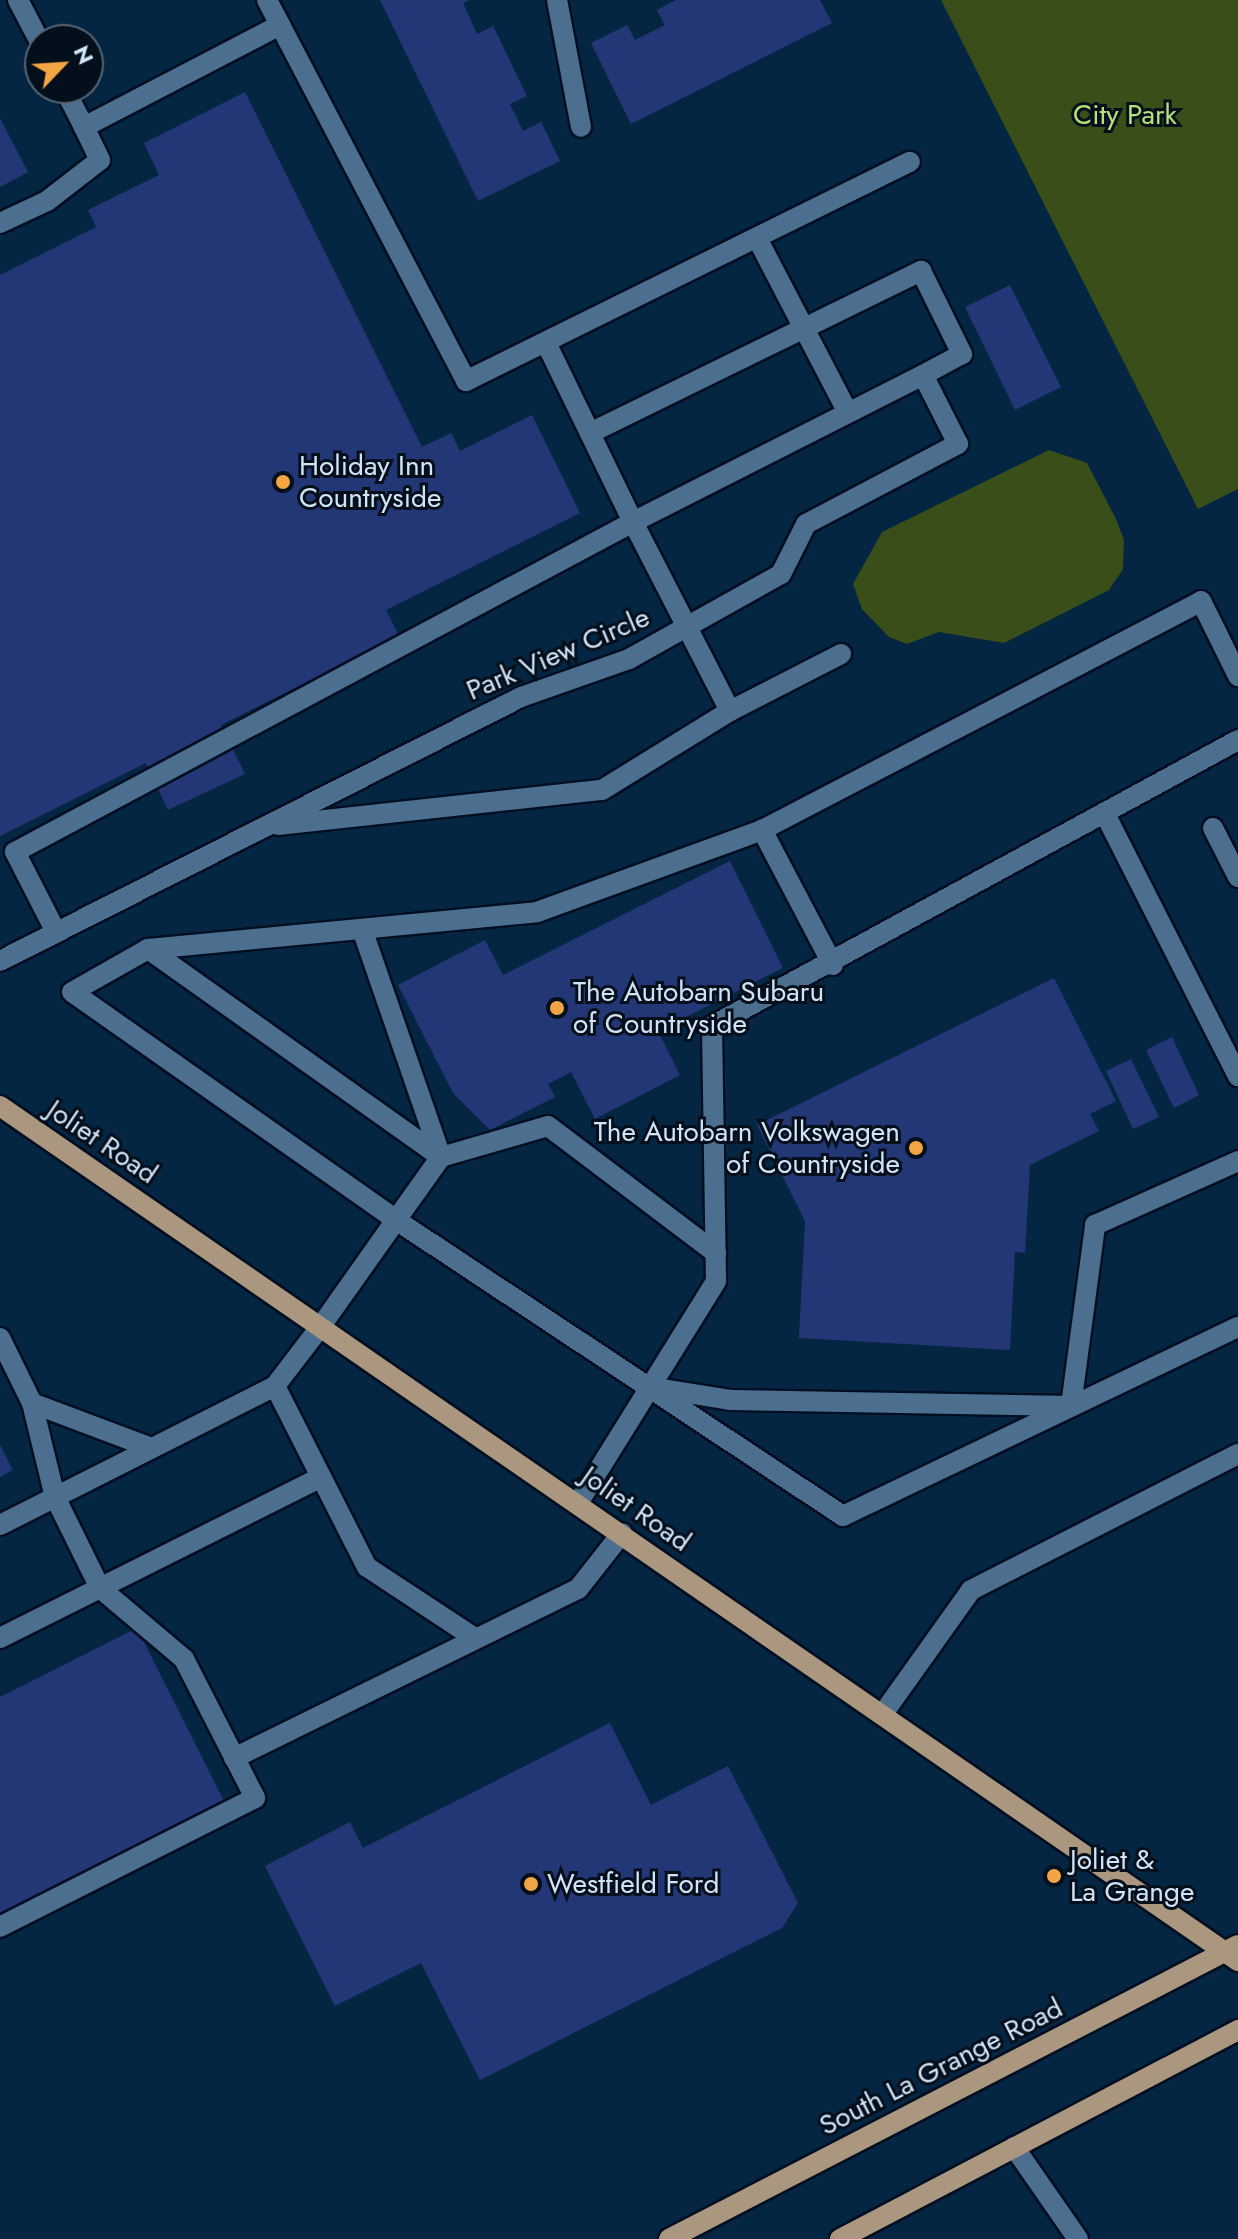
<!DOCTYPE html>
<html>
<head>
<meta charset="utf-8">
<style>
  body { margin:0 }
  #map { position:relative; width:1238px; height:2239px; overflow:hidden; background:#052642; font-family:Jost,sans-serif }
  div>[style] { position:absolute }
  .green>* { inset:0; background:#394e19 }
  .building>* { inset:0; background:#233776 }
  .roads { filter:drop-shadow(2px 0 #000f22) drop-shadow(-2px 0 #000f22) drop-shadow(0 2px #000f22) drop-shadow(0 -2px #000f22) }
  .minor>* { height:20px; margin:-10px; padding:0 10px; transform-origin:10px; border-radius:10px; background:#4d6f8f }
  .major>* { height:20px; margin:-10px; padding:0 10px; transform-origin:10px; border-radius:10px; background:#ab977f }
  .dots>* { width:22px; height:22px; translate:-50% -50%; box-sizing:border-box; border:4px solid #030f1b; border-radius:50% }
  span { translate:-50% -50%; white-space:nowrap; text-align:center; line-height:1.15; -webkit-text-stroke:6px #030f1b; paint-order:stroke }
  .park-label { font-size:28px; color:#b6e279 }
  .poi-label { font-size:28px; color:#d1e3f6 }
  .left { translate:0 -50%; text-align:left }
  .right { translate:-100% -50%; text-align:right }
  .street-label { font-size:28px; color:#d1e3f6 }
  .north { position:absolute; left:24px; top:24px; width:80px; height:80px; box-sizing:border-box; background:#030f1b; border:2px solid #556473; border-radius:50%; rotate:65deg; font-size:22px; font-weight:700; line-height:32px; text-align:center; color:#d1e3f6 }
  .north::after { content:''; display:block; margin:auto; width:28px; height:36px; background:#f3a443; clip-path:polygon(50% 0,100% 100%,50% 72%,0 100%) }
</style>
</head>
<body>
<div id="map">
  <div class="green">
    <div style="clip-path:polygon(941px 0,1238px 0,1238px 489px,1198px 509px)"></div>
    <div style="clip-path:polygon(1049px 450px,1087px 463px,1116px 519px,1124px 540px,1123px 569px,1109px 590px,1004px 643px,939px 632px,907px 644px,889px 637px,862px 609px,853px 584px,882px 532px)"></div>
  </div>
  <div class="building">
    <div style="clip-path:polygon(380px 0,470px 0,463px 3px,477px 34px,493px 26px,527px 96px,510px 104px,523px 131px,541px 122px,560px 161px,478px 201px)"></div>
    <div style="clip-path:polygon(676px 0,820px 0,832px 23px,631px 124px,591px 43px,627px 25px,635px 40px,665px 25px,657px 10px)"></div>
    <div style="clip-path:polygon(245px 92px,422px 447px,451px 433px,460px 451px,532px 415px,580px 513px,386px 610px,399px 636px,221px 725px,245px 774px,168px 810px,146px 763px,0 836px,0 275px,96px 227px,88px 210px,159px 175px,144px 143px)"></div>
    <div style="clip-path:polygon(0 118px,28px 172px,0 187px)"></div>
    <div style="clip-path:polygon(1010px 285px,1061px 387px,1015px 410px,965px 307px)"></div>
    <div style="clip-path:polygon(730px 861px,783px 968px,658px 1031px,680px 1075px,595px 1119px,571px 1072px,548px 1084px,555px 1097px,490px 1130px,453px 1093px,398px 985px,485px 940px,503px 975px)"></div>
    <div style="clip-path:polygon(1054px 978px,1116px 1101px,1090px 1114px,1099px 1131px,1030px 1165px,1025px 1253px,1015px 1252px,1010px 1350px,799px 1338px,805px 1221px,757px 1125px)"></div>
    <div style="clip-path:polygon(1172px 1037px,1199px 1095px,1174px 1108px,1146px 1050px)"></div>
    <div style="clip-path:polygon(1131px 1059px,1159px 1117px,1133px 1129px,1106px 1071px)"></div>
    <div style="clip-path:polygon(0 1445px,13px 1470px,0 1477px)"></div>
    <div style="clip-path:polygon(137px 1628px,225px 1803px,0 1916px,0 1697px)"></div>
    <div style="clip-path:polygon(610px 1723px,651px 1805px,728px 1766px,798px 1903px,782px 1928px,480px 2080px,421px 1963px,335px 2006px,265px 1866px,350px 1822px,363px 1848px)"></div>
  </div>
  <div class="roads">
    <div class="minor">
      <div style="left:18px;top:0;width:47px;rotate:62.4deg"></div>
      <div style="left:267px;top:0;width:430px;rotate:62.4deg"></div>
      <div style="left:466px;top:381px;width:495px;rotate:-26.3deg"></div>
      <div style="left:557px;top:0;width:129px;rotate:79.3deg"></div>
      <div style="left:64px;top:88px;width:44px;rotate:62.9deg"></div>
      <div style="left:0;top:223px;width:52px;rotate:-25.1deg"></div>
      <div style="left:47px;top:201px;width:67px;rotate:-37.7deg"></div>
      <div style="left:100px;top:160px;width:37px;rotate:-116deg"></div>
      <div style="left:84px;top:127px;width:221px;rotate:-27.5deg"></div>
      <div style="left:757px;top:238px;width:197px;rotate:62.5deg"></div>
      <div style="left:590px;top:433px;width:369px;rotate:-26.1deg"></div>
      <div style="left:921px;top:271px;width:93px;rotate:63.7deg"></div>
      <div style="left:962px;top:354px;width:44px;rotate:151.7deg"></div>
      <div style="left:1105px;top:814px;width:294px;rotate:63.1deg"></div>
      <div style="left:278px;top:825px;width:326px;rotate:-6.2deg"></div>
      <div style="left:602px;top:790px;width:150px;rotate:-31.7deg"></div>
      <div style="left:1213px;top:828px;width:55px;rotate:63deg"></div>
      <div style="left:362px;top:929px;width:241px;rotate:70.9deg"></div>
      <div style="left:441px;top:1157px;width:111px;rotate:-16.2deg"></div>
      <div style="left:548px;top:1126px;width:211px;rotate:37.1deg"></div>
      <div style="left:56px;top:932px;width:90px;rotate:-117.1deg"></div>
      <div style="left:15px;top:852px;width:701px;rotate:-28.1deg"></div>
      <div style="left:633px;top:522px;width:212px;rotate:62.8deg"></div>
      <div style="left:730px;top:711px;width:125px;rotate:-27.2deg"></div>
      <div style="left:148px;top:949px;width:391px;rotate:-5.4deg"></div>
      <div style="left:537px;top:912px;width:239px;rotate:-20deg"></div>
      <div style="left:0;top:961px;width:584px;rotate:-26.87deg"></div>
      <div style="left:521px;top:697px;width:114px;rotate:-19.4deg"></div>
      <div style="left:629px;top:659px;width:174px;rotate:-29.2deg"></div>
      <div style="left:781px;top:574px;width:56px;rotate:-63.4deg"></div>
      <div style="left:806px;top:524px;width:172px;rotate:-27.8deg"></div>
      <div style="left:958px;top:444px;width:77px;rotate:-116.9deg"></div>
      <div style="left:923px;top:375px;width:325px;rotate:153.1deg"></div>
      <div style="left:633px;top:522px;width:199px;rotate:-115.9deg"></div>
      <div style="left:833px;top:965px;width:153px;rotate:-117.7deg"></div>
      <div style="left:762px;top:830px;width:495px;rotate:-27.5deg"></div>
      <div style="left:1201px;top:601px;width:84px;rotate:63.7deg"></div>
      <div style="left:0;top:1338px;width:72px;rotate:63.8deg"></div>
      <div style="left:32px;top:1403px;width:97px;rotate:76.3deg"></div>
      <div style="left:55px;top:1497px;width:102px;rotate:63.7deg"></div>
      <div style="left:100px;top:1588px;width:110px;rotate:40.2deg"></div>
      <div style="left:184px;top:1659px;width:156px;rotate:62.9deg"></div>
      <div style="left:255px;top:1798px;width:286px;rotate:153.2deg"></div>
      <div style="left:275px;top:1386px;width:203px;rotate:63.1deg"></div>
      <div style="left:367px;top:1567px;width:127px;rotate:33.4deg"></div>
      <div style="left:656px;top:1388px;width:75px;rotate:9.2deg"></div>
      <div style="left:730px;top:1400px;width:341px;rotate:1deg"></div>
      <div style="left:1071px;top:1406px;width:183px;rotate:-82.4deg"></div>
      <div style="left:1095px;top:1225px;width:157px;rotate:-24.1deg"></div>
      <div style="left:32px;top:1403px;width:128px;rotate:20.6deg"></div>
      <div style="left:578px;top:1503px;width:261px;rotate:-58.1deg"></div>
      <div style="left:716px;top:1281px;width:255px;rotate:-90.9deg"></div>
      <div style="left:712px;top:1026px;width:599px;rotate:-28.53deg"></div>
      <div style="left:0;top:1525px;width:308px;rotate:-26.8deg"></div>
      <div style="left:275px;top:1386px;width:76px;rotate:-52.5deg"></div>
      <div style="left:321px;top:1326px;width:130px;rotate:-54.7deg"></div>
      <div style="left:396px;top:1220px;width:77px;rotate:-54.5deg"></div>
      <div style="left:441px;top:1157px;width:359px;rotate:-144.6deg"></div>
      <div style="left:148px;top:949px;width:87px;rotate:150.5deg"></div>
      <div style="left:72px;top:992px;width:396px;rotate:35.1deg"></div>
      <div style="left:396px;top:1220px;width:536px;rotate:33.51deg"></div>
      <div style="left:843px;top:1516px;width:438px;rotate:-25.6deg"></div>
      <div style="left:0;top:1638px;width:359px;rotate:-26.6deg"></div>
      <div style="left:882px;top:1715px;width:153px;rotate:-54.5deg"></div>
      <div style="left:971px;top:1590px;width:300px;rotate:-27deg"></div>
      <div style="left:234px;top:1758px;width:383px;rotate:-26.2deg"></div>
      <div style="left:578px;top:1589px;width:71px;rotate:-51.8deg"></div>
      <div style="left:1014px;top:2147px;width:112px;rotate:55.2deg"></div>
    </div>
    <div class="major">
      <div style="left:0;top:1106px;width:1505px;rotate:34.63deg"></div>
      <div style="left:669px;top:2239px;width:640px;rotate:-27.33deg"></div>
      <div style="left:840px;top:2239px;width:450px;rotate:-27.7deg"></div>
    </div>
  </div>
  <div class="dots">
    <div style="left:283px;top:482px;background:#f3a443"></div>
    <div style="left:557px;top:1008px;background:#f3a443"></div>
    <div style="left:916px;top:1148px;background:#f3a443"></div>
    <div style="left:1054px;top:1876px;background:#f3a443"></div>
    <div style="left:531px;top:1884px;background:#f3a443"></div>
  </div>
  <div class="park-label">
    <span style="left:1125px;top:115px">City Park</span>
  </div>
  <div class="poi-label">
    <span class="left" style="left:299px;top:482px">Holiday Inn<br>Countryside</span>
    <span class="left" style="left:573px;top:1008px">The Autobarn Subaru<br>of Countryside</span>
    <span class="right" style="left:900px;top:1148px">The Autobarn Volkswagen<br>of Countryside</span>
    <span class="left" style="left:1070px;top:1876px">Joliet &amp;<br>La Grange</span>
    <span class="left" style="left:547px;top:1884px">Westfield Ford</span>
  </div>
  <div class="street-label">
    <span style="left:558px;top:654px;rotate:-23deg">Park View Circle</span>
    <span style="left:102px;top:1142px;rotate:34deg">Joliet Road</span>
    <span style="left:636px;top:1509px;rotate:35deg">Joliet Road</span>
    <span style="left:941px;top:2067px;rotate:-27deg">South La Grange Road</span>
  </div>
  <div class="north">N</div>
</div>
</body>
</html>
